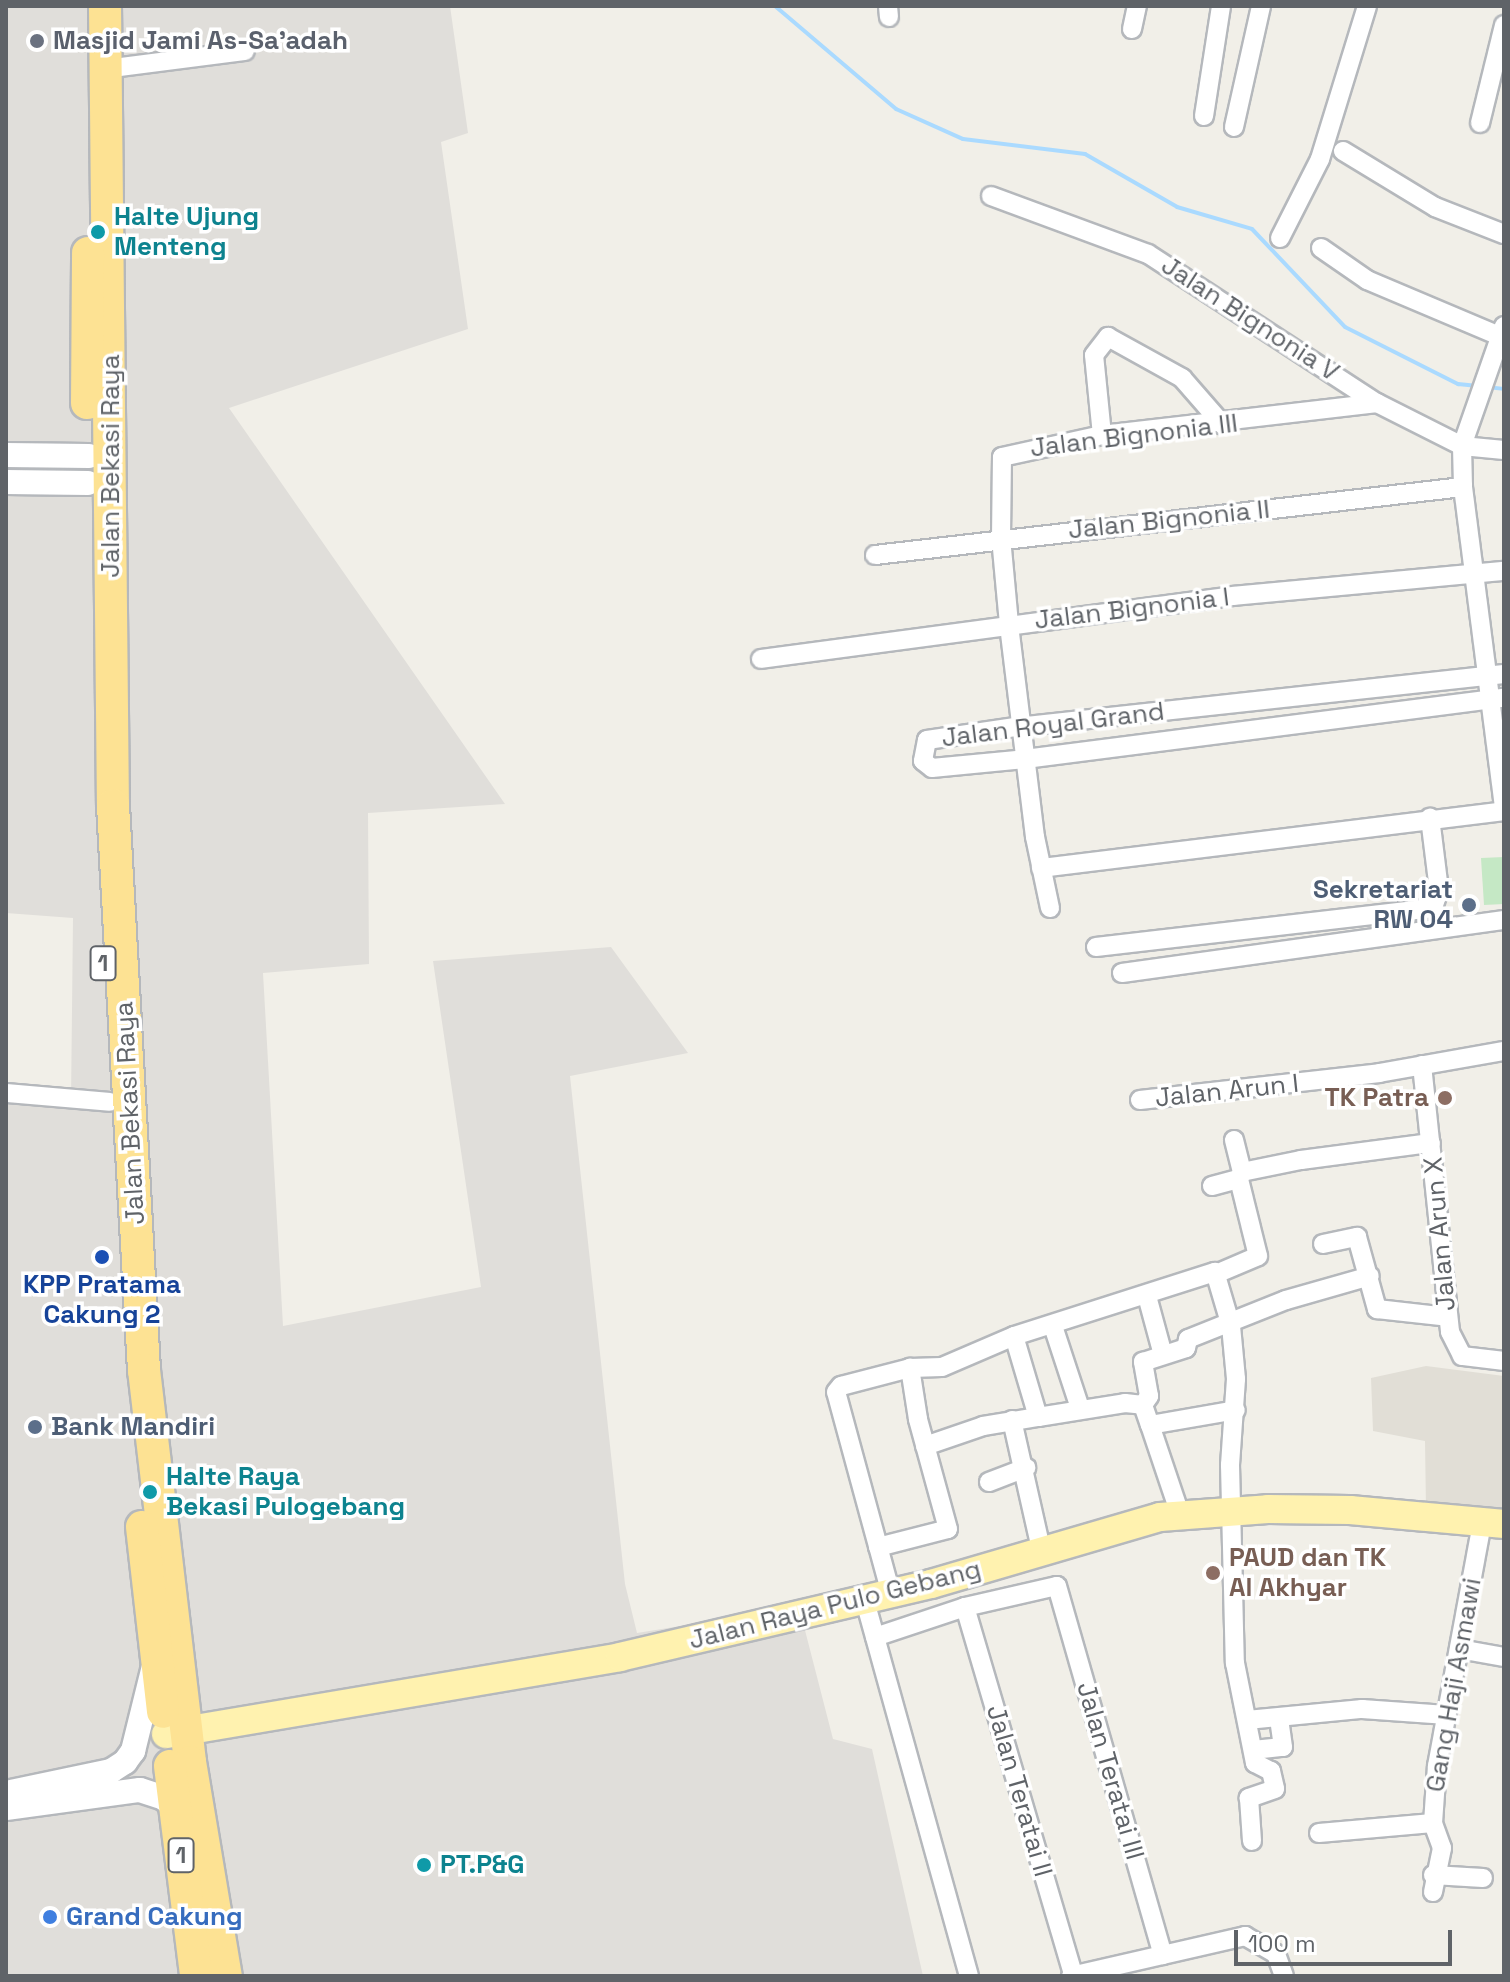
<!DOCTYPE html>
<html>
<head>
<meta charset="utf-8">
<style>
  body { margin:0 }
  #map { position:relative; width:1510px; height:1982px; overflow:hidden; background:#f1efe8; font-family:"Space Grotesk",sans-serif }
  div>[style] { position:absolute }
  .industrial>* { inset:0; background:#e0deda }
  .education>* { inset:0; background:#e1ded6 }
  .green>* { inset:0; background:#c5e8c5 }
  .stream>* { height:4px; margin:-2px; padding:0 2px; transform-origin:2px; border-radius:2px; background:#aadaff }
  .roads { filter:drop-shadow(2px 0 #b5b8bc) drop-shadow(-2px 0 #b5b8bc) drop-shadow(0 2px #b5b8bc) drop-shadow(0 -2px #b5b8bc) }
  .street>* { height:18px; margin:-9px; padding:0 9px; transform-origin:9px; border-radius:9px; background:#fff }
  .secondary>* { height:24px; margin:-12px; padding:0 12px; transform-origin:12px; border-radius:12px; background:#fff }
  .primary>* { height:28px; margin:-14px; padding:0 14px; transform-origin:14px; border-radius:14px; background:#fff2af }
  .highway>* { height:32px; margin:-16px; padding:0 16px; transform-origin:16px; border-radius:16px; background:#fde293 }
  .dots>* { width:22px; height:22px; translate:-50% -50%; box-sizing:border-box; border:4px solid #fff; border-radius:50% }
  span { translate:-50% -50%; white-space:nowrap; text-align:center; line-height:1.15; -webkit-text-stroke:7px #fff; paint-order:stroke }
  .shield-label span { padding:2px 6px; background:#fff; border:2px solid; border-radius:6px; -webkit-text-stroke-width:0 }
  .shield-label { font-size:24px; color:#5f6368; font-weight:700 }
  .worship-label { font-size:26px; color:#5b616d; font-weight:700 }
  .left { translate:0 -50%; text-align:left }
  .culture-label { font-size:26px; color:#0d838f; font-weight:700 }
  .street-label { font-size:26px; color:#5f6368 }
  .service-label { font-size:26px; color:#4e5e75; font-weight:700 }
  .right { translate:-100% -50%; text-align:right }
  .education-label { font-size:26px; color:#785e54; font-weight:700 }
  .transit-label { font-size:26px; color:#164399; font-weight:700 }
  .shop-label { font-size:26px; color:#366cbe; font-weight:700 }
  .frame { position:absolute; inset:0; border:8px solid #5f6368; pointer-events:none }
  .scale { position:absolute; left:1234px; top:1930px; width:218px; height:36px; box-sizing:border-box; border:4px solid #5f6368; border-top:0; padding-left:10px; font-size:24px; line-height:28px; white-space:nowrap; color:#5f6368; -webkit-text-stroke:6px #fff; paint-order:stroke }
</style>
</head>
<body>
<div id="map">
  <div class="industrial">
    <div style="clip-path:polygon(6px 6px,450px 6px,468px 133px,441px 142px,468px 329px,229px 408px,505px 804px,368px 813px,369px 964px,263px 973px,283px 1326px,481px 1287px,433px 961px,611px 947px,688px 1053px,570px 1076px,625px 1584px,637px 1633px,799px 1607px,833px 1739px,872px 1749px,923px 1976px,6px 1976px,6px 1100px,71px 1101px,73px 918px,6px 913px)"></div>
  </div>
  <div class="education">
    <div style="clip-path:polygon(1426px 1366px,1504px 1376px,1504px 1517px,1426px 1509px,1425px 1441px,1373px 1431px,1371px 1378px)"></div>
  </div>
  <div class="green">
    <div style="clip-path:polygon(1504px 857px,1504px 904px,1484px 905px,1481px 858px)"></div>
  </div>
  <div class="stream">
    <div style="left:775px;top:6px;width:159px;rotate:40.4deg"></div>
    <div style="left:896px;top:109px;width:73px;rotate:24.1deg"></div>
    <div style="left:963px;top:139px;width:123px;rotate:7deg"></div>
    <div style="left:1085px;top:154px;width:106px;rotate:29.9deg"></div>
    <div style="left:1177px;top:207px;width:78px;rotate:16.3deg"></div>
    <div style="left:1252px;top:229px;width:135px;rotate:46.5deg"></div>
    <div style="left:1345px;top:327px;width:127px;rotate:26.8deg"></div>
    <div style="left:1458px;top:384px;width:20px;rotate:6deg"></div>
    <div style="left:1486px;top:387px;width:18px;rotate:6deg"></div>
  </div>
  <div class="roads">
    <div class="street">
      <div style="left:888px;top:6px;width:11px;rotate:85deg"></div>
      <div style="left:1132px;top:29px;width:24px;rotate:-78deg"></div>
      <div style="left:105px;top:69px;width:141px;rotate:-7.3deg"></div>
      <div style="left:1204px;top:116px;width:111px;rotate:-81.2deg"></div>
      <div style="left:1480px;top:123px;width:101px;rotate:-76.2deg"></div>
      <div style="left:1234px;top:127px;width:124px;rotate:-77.4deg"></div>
      <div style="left:1343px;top:151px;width:108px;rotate:31.3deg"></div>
      <div style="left:1435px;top:207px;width:74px;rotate:21.4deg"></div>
      <div style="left:991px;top:196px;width:167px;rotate:20.3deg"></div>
      <div style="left:1148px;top:254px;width:273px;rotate:33.1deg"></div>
      <div style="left:1377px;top:403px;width:95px;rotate:26.8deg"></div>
      <div style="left:1462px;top:446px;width:42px;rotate:5.4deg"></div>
      <div style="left:1280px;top:238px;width:89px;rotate:-63.1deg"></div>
      <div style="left:1320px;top:159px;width:160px;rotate:-72.9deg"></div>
      <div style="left:1321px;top:248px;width:56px;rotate:34.8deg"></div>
      <div style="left:1367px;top:280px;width:149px;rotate:22.9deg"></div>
      <div style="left:1504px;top:326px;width:127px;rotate:109.3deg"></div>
      <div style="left:1462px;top:446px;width:41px;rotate:88.6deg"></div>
      <div style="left:1463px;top:487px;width:322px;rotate:82.7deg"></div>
      <div style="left:1102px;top:435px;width:80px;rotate:-95.7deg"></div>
      <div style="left:1094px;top:355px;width:23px;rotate:-52deg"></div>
      <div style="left:1108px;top:337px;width:85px;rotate:29deg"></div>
      <div style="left:1182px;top:378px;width:62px;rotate:48.9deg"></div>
      <div style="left:875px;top:555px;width:592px;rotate:-6.6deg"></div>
      <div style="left:761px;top:659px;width:476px;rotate:-7.6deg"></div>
      <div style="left:1233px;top:596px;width:272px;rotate:-5.3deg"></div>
      <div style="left:1504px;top:674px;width:485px;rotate:173.8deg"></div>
      <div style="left:1022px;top:726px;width:96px;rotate:171.6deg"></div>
      <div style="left:927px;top:740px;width:21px;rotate:101deg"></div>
      <div style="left:923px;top:761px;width:11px;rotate:38deg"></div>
      <div style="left:932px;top:768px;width:93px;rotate:-5.5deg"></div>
      <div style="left:1025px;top:759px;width:483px;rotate:-7.3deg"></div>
      <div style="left:1041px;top:868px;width:466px;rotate:-7deg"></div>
      <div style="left:1050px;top:908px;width:73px;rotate:-101.9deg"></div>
      <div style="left:1035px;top:837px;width:215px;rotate:-97deg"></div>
      <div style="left:1009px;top:624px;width:86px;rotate:-95.3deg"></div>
      <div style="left:1001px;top:538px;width:81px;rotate:-89.3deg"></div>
      <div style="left:1002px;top:457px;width:102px;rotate:-12.4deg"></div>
      <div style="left:1102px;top:435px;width:277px;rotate:-6.6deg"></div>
      <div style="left:1096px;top:947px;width:339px;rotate:-6.6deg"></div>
      <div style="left:1433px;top:908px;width:19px;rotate:-72deg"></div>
      <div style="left:1439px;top:890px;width:73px;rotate:-97.1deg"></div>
      <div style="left:1122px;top:973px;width:386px;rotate:-7.9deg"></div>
      <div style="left:1422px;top:1065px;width:268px;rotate:84deg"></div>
      <div style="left:1450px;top:1332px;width:27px;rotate:63deg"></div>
      <div style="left:1462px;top:1356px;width:42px;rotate:6.8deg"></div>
      <div style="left:6px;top:1093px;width:104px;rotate:4.9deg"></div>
      <div style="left:1140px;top:1100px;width:241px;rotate:-6.4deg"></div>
      <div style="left:1379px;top:1073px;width:127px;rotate:-10deg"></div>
      <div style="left:1234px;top:1140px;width:33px;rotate:76deg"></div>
      <div style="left:1212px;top:1186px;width:28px;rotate:-15deg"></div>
      <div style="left:1239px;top:1179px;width:8px;rotate:-67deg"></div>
      <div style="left:1242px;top:1172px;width:60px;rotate:-11.5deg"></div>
      <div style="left:1301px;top:1160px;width:131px;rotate:-7.5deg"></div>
      <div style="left:1323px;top:1244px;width:35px;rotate:-12deg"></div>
      <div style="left:1357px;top:1237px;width:75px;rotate:74.5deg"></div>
      <div style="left:1377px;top:1309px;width:71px;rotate:6.4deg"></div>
      <div style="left:1223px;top:1271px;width:38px;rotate:-23deg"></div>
      <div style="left:1258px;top:1256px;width:79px;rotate:-103.9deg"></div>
      <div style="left:1147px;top:1296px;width:61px;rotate:74.8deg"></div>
      <div style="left:1053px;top:1326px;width:86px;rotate:71.8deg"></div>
      <div style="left:910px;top:1368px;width:32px;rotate:-2deg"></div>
      <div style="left:942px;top:1367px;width:78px;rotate:-23.3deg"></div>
      <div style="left:1014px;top:1336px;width:211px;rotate:-17.7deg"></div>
      <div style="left:1215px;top:1272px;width:56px;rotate:73.5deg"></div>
      <div style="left:1231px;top:1326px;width:53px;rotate:84.6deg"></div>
      <div style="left:1236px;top:1379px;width:86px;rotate:94deg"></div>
      <div style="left:1230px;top:1465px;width:198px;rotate:88.6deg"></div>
      <div style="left:1235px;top:1663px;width:102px;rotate:78.7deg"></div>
      <div style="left:1255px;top:1763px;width:18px;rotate:27deg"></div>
      <div style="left:1271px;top:1771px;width:18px;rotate:77deg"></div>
      <div style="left:1275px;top:1789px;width:28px;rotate:161deg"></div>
      <div style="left:1249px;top:1798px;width:43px;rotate:86deg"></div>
      <div style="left:1143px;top:1405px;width:11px;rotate:-56deg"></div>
      <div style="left:1149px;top:1396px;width:35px;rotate:-100deg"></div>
      <div style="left:1143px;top:1362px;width:45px;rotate:-18deg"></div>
      <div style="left:1186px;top:1348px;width:9px;rotate:-77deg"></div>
      <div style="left:1188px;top:1339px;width:105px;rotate:-21.7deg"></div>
      <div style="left:1286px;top:1300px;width:87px;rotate:-15.9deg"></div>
      <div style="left:1143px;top:1405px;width:21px;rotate:71deg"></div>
      <div style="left:1150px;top:1425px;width:87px;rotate:-9.9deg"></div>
      <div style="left:1038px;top:1417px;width:88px;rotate:-9.1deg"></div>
      <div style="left:1125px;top:1403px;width:18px;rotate:6deg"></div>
      <div style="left:1012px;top:1420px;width:136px;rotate:77.3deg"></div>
      <div style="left:1150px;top:1425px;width:94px;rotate:71.4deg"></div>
      <div style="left:925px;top:1446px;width:61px;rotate:-19deg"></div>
      <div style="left:983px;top:1426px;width:56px;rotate:-9.3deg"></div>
      <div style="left:1038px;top:1417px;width:84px;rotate:-106.5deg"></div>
      <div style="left:989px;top:1482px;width:40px;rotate:-21deg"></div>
      <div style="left:878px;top:1547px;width:72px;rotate:-14.4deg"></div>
      <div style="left:948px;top:1529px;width:114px;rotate:-105.3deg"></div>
      <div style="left:918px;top:1419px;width:52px;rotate:-98.9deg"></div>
      <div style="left:891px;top:1594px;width:209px;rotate:-105.2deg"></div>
      <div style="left:836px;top:1392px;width:8px;rotate:-50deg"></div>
      <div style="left:841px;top:1386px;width:71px;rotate:-14.6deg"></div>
      <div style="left:865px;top:1601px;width:389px;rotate:74.5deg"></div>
      <div style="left:965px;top:1607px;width:384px;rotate:73.6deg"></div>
      <div style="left:875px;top:1637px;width:95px;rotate:-18.4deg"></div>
      <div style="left:965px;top:1607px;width:94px;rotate:-12.9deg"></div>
      <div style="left:1057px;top:1586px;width:384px;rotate:74deg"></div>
      <div style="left:1459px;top:1649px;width:46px;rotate:10.1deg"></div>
      <div style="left:1247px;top:1720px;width:116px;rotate:-5.5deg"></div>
      <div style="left:1362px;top:1709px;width:85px;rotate:4deg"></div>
      <div style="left:1253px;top:1750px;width:30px;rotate:-6deg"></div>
      <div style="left:1283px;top:1747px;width:29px;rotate:-98deg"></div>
      <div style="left:1319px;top:1833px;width:114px;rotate:-5deg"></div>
      <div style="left:1433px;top:1875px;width:50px;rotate:3.4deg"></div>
      <div style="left:1433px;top:1892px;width:45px;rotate:-78.4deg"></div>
      <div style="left:1442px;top:1848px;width:27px;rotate:-110deg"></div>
      <div style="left:1433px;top:1823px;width:57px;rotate:-86deg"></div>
      <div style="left:1437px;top:1766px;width:247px;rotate:-79.5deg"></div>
      <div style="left:1071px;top:1976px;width:179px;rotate:-12.9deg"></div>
      <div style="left:1245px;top:1936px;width:36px;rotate:30deg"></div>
      <div style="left:1276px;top:1954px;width:23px;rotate:70deg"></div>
    </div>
    <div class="secondary">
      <div style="left:6px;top:455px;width:83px;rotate:0.7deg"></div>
      <div style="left:6px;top:482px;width:82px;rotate:0.7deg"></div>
      <div style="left:6px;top:1793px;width:107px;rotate:-11.8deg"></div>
      <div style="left:111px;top:1771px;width:17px;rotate:-33deg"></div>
      <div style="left:125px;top:1762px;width:14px;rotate:-54deg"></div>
      <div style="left:133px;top:1751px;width:92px;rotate:-76.1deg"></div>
      <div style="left:6px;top:1808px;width:135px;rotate:-7.7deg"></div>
      <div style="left:140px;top:1790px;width:25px;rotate:18deg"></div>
      <div style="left:164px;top:1798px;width:15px;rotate:42deg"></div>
    </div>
    <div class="primary">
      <div style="left:166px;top:1734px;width:460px;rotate:-9.6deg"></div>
      <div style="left:620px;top:1657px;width:319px;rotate:-13.2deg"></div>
      <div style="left:931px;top:1584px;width:239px;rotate:-16.3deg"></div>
      <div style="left:1160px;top:1517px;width:108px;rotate:-4.2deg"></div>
      <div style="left:1268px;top:1509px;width:82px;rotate:0.7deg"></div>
      <div style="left:1350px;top:1510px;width:155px;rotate:5.2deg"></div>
    </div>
    <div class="highway">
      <div style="left:105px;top:6px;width:799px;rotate:89.43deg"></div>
      <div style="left:113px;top:805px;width:566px;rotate:86.86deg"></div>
      <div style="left:144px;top:1370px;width:395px;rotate:83.3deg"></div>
      <div style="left:190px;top:1762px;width:217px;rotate:80.5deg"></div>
      <div style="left:87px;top:403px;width:150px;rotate:-89.6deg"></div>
      <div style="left:142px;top:1527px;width:186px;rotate:83.5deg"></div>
      <div style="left:170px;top:1766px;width:212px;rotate:82.9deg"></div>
    </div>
  </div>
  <div class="dots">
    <div style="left:37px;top:41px;background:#6b7280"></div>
    <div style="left:98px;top:232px;background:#0f9aa8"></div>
    <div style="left:1469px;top:905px;background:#5c6f8a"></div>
    <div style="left:1445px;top:1098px;background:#8d6e63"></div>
    <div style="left:102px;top:1257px;background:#1a4fb4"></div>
    <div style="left:35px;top:1427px;background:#5c6f8a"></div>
    <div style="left:150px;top:1492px;background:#0f9aa8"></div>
    <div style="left:1213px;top:1573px;background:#8d6e63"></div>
    <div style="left:424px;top:1865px;background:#0f9aa8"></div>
    <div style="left:50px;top:1917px;background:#3f7fe0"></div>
  </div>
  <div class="shield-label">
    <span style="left:103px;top:963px">1</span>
    <span style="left:181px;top:1855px">1</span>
  </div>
  <div class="worship-label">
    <span class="left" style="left:53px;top:41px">Masjid Jami As-Sa'adah</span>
  </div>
  <div class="culture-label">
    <span class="left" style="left:114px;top:232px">Halte Ujung<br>Menteng</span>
    <span class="left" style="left:166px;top:1492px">Halte Raya<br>Bekasi Pulogebang</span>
    <span class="left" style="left:440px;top:1865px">PT.P&amp;G</span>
  </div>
  <div class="street-label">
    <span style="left:1250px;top:319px;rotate:33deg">Jalan Bignonia V</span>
    <span style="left:1134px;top:436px;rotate:-7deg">Jalan Bignonia III</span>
    <span style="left:111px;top:466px;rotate:-90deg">Jalan Bekasi Raya</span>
    <span style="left:1169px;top:520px;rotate:-6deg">Jalan Bignonia II</span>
    <span style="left:1132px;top:609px;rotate:-7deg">Jalan Bignonia I</span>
    <span style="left:1053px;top:725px;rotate:-7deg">Jalan Royal Grand</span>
    <span style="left:1227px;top:1091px;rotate:-6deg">Jalan Arun I</span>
    <span style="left:130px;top:1113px;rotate:-93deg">Jalan Bekasi Raya</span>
    <span style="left:1440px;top:1234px;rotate:-95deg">Jalan Arun X</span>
    <span style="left:835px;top:1605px;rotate:-14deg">Jalan Raya Pulo Gebang</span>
    <span style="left:1454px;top:1685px;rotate:-80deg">Gang Haji Asmawi</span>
    <span style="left:1110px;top:1771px;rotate:74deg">Jalan Teratai III</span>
    <span style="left:1019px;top:1791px;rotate:74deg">Jalan Teratai II</span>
  </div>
  <div class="service-label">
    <span class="right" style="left:1453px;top:905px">Sekretariat<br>RW 04</span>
    <span class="left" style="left:51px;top:1427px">Bank Mandiri</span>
  </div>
  <div class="education-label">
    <span class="right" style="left:1429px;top:1098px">TK Patra</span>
    <span class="left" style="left:1229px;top:1573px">PAUD dan TK<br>Al Akhyar</span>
  </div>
  <div class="transit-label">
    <span style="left:102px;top:1300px">KPP Pratama<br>Cakung 2</span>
  </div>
  <div class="shop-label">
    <span class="left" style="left:66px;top:1917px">Grand Cakung</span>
  </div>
  <div class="frame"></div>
  <div class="scale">100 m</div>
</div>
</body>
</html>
